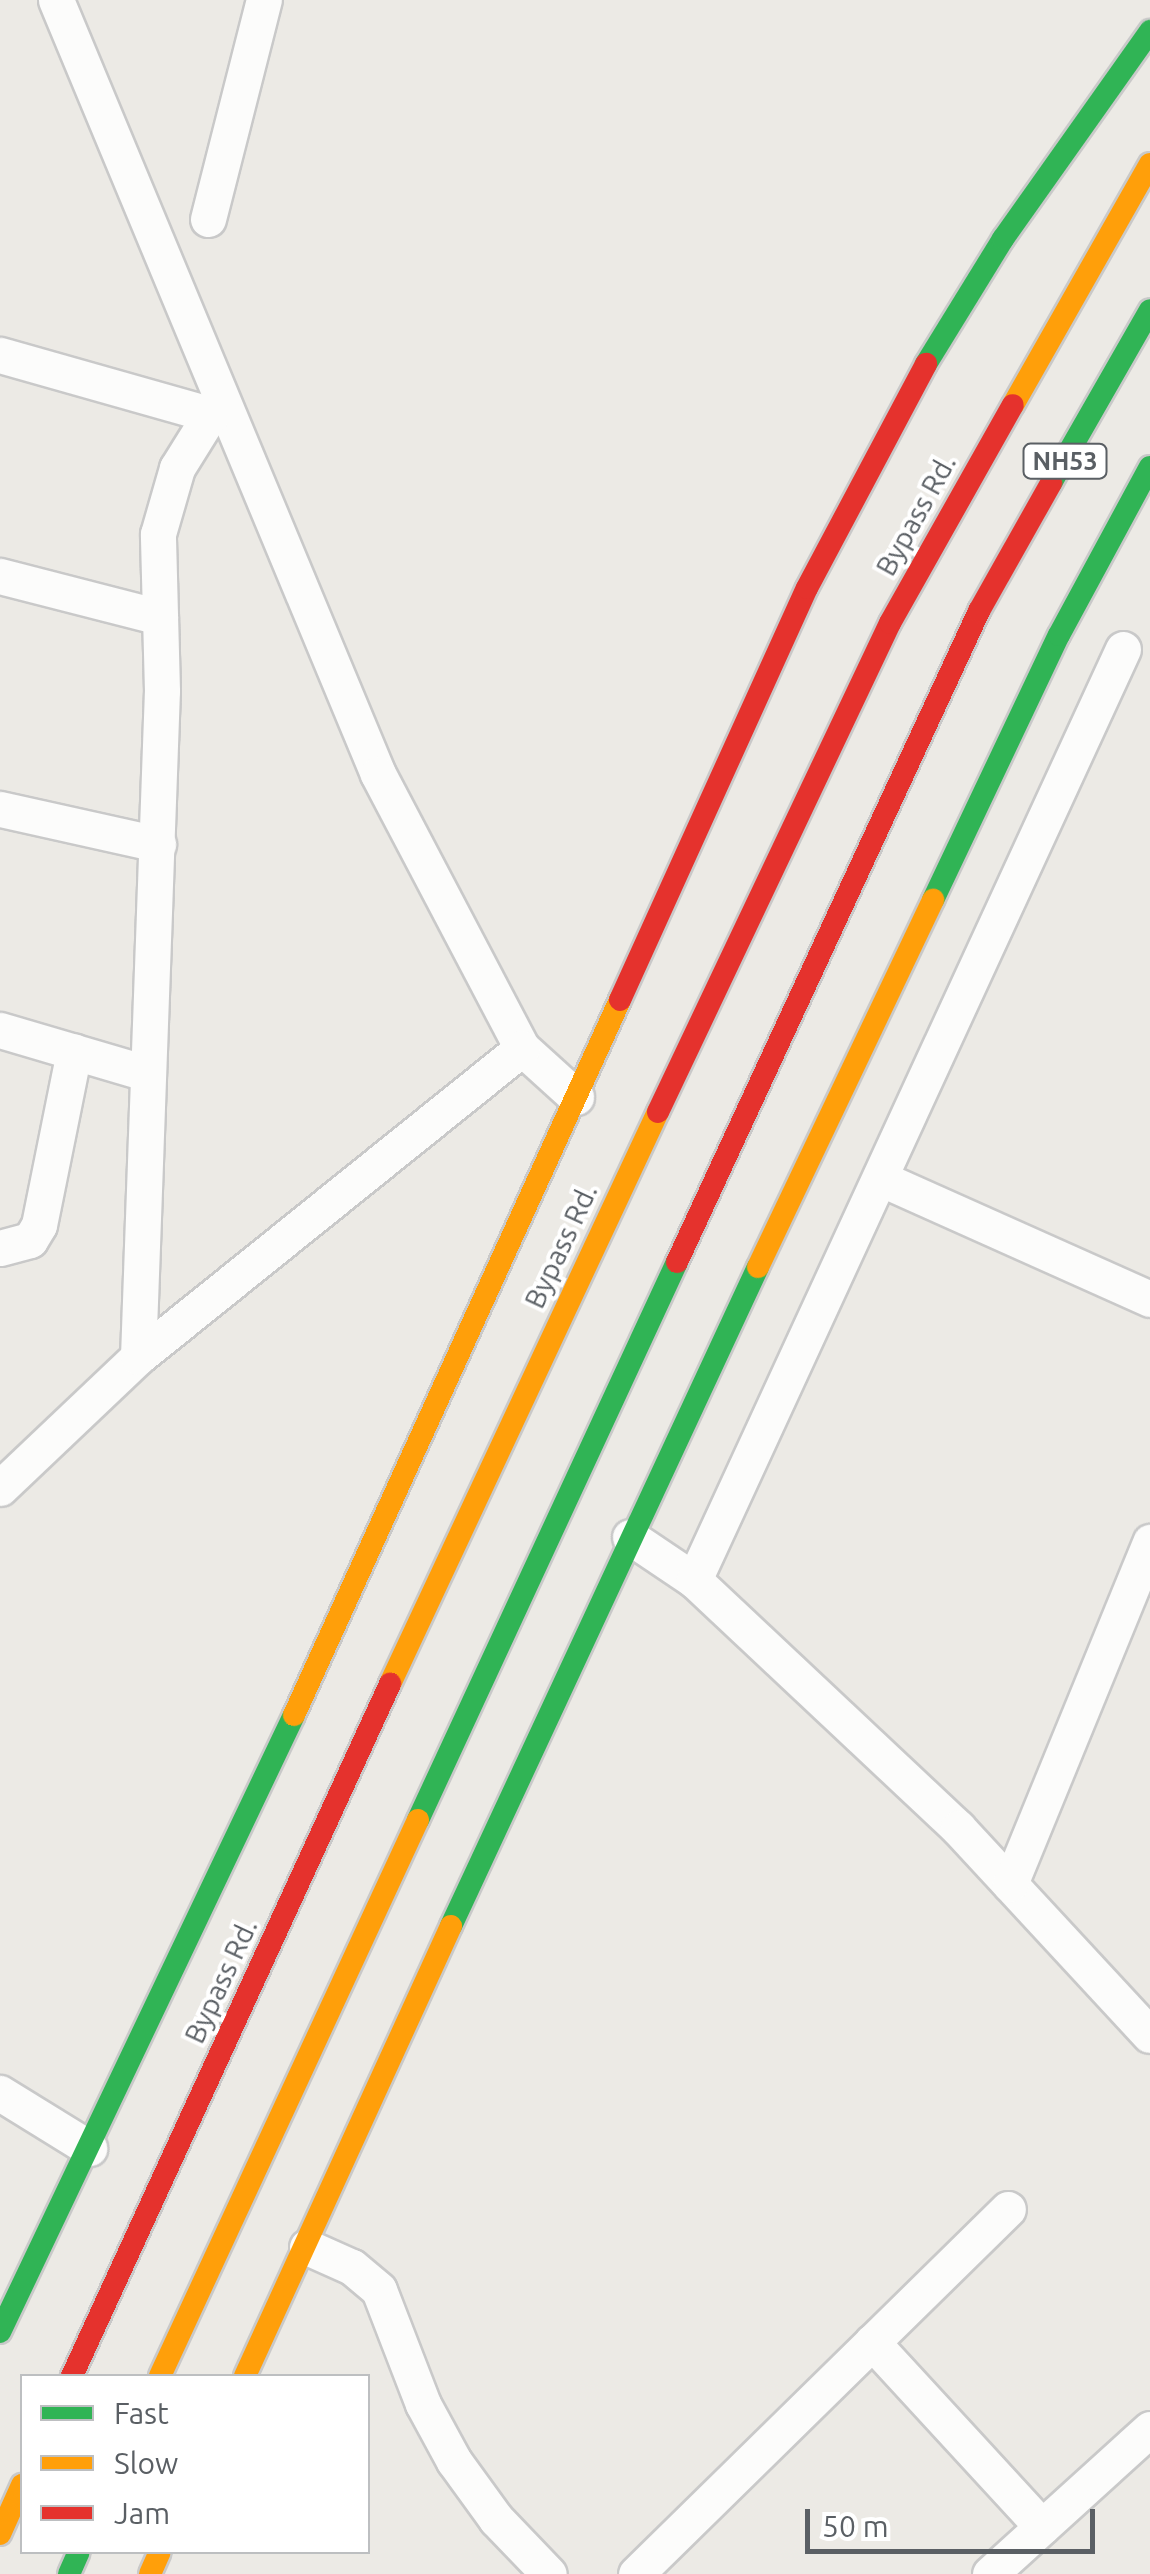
<!DOCTYPE html>
<html>
<head>
<meta charset="utf-8">
<style>
  body { margin:0 }
  #map { position:relative; width:1150px; height:2574px; overflow:hidden; background:#eceae5; font-family:Ubuntu,sans-serif }
  div>[style] { position:absolute }
  .roads { filter:drop-shadow(2px 0 #c9c9c9) drop-shadow(-2px 0 #c9c9c9) drop-shadow(0 2px #c9c9c9) drop-shadow(0 -2px #c9c9c9) }
  .street>* { height:35px; margin:-17.5px; padding:0 17.5px; transform-origin:17.5px; border-radius:17.5px; background:#fcfcfb }
  .fast>* { height:22px; margin:-11px; padding:0 11px; transform-origin:11px; border-radius:11px; background:#30b455 }
  .slow>* { height:22px; margin:-11px; padding:0 11px; transform-origin:11px; border-radius:11px; background:#ff9f0a }
  .jam>* { height:22px; margin:-11px; padding:0 11px; transform-origin:11px; border-radius:11px; background:#e5322d }
  span { translate:-50% -50%; white-space:nowrap; text-align:center; line-height:1.15; -webkit-text-stroke:8px #fff; paint-order:stroke }
  .shield-label span { padding:2px 8px; background:#fff; border:2px solid; border-radius:8px; -webkit-text-stroke-width:0 }
  .shield-label { font-size:25px; color:#5a5f64; font-weight:700 }
  .street-label { font-size:28px; color:#5a5f64 }
  .legend { position:absolute; left:20px; top:2374px; width:350px; height:180px; box-sizing:border-box; background:#fff; border:2px solid #bdbfc1; margin:0; padding:12px 18px; list-style:none; font-size:30px; color:#5a5f64 }
  .legend li { display:flex; align-items:center; gap:20px; height:50px }
  .legend b { width:50px; border:2px solid #bdbfc1 }
  .scale { position:absolute; left:805px; top:2509px; width:290px; height:45px; box-sizing:border-box; border:5px solid #5a5f64; border-top:0; padding-left:12px; font-size:30px; line-height:35px; white-space:nowrap; color:#5a5f64; -webkit-text-stroke:8px #fff; paint-order:stroke }
</style>
</head>
<body>
<div id="map">
  <div class="roads">
    <div class="street">
      <div style="left:56px;top:0;width:838px;rotate:67.41deg"></div>
      <div style="left:378px;top:774px;width:310px;rotate:62.3deg"></div>
      <div style="left:522px;top:1048px;width:73px;rotate:42.2deg"></div>
      <div style="left:208px;top:219px;width:226px;rotate:-75.7deg"></div>
      <div style="left:0;top:355px;width:220px;rotate:15.8deg"></div>
      <div style="left:0;top:576px;width:165px;rotate:14.4deg"></div>
      <div style="left:0;top:809px;width:162px;rotate:12.5deg"></div>
      <div style="left:0;top:1030px;width:152px;rotate:16.4deg"></div>
      <div style="left:884px;top:1180px;width:291px;rotate:24.1deg"></div>
      <div style="left:0;top:1248px;width:31px;rotate:-15deg"></div>
      <div style="left:30px;top:1240px;width:17px;rotate:-59deg"></div>
      <div style="left:39px;top:1225px;width:177px;rotate:-78.6deg"></div>
      <div style="left:138px;top:1357px;width:666px;rotate:-87.94deg"></div>
      <div style="left:162px;top:691px;width:157px;rotate:-91.5deg"></div>
      <div style="left:158px;top:534px;width:69px;rotate:-73.9deg"></div>
      <div style="left:177px;top:468px;width:81px;rotate:-58.1deg"></div>
      <div style="left:0;top:1488px;width:190px;rotate:-43.5deg"></div>
      <div style="left:138px;top:1357px;width:493px;rotate:-38.8deg"></div>
      <div style="left:630px;top:1537px;width:77px;rotate:33.9deg"></div>
      <div style="left:694px;top:1580px;width:362px;rotate:43.2deg"></div>
      <div style="left:958px;top:1828px;width:282px;rotate:47.2deg"></div>
      <div style="left:694px;top:1580px;width:1025px;rotate:-65.26deg"></div>
      <div style="left:1010px;top:1884px;width:370px;rotate:-67.7deg"></div>
      <div style="left:0;top:2093px;width:105px;rotate:31.7deg"></div>
      <div style="left:307px;top:2247px;width:49px;rotate:24deg"></div>
      <div style="left:352px;top:2267px;width:35px;rotate:40deg"></div>
      <div style="left:379px;top:2290px;width:122px;rotate:68.9deg"></div>
      <div style="left:423px;top:2404px;width:65px;rotate:61.5deg"></div>
      <div style="left:454px;top:2461px;width:72px;rotate:54.1deg"></div>
      <div style="left:496px;top:2519px;width:76px;rotate:46.1deg"></div>
      <div style="left:872px;top:2342px;width:251px;rotate:47.4deg"></div>
      <div style="left:636px;top:2574px;width:521px;rotate:-44.46deg"></div>
      <div style="left:990px;top:2574px;width:216px;rotate:-42.2deg"></div>
    </div>
    <div class="fast">
      <div style="left:926px;top:364px;width:147px;rotate:-58.4deg"></div>
      <div style="left:1003px;top:239px;width:255px;rotate:-54.7deg"></div>
      <div style="left:1051px;top:483px;width:199px;rotate:-60.2deg"></div>
      <div style="left:933px;top:900px;width:293px;rotate:-64.6deg"></div>
      <div style="left:1059px;top:635px;width:191px;rotate:-61.6deg"></div>
      <div style="left:418px;top:1820px;width:615px;rotate:-65.1deg"></div>
      <div style="left:451px;top:1926px;width:727px;rotate:-65.02deg"></div>
      <div style="left:0;top:2332px;width:683px;rotate:-64.52deg"></div>
      <div style="left:69px;top:2574px;width:24px;rotate:-66deg"></div>
    </div>
    <div class="slow">
      <div style="left:1013px;top:405px;width:277px;rotate:-60.4deg"></div>
      <div style="left:758px;top:1267px;width:407px;rotate:-64.5deg"></div>
      <div style="left:390px;top:1684px;width:632px;rotate:-64.9deg"></div>
      <div style="left:294px;top:1715px;width:786px;rotate:-65.49deg"></div>
      <div style="left:160px;top:2376px;width:613px;rotate:-65.11deg"></div>
      <div style="left:245px;top:2376px;width:495px;rotate:-65.4deg"></div>
      <div style="left:0;top:2534px;width:54px;rotate:-65.8deg"></div>
      <div style="left:150px;top:2574px;width:24px;rotate:-66deg"></div>
    </div>
    <div class="jam">
      <div style="left:620px;top:1000px;width:452px;rotate:-65.6deg"></div>
      <div style="left:807px;top:588px;width:254px;rotate:-62deg"></div>
      <div style="left:658px;top:1112px;width:541px;rotate:-64.62deg"></div>
      <div style="left:890px;top:623px;width:250px;rotate:-60.6deg"></div>
      <div style="left:677px;top:1262px;width:718px;rotate:-65.11deg"></div>
      <div style="left:979px;top:611px;width:147px;rotate:-60.6deg"></div>
      <div style="left:72px;top:2376px;width:762px;rotate:-65.32deg"></div>
    </div>
  </div>
  <div class="shield-label">
    <span style="left:1065px;top:461px">NH53</span>
  </div>
  <div class="street-label">
    <span style="left:916px;top:515px;rotate:-61deg">Bypass Rd.</span>
    <span style="left:561px;top:1246px;rotate:-65deg">Bypass Rd.</span>
    <span style="left:221px;top:1981px;rotate:-65deg">Bypass Rd.</span>
  </div>
  <ul class="legend">
  <li><b style="height:12px;background:#30b455"></b>Fast</li>
  <li><b style="height:12px;background:#ff9f0a"></b>Slow</li>
  <li><b style="height:12px;background:#e5322d"></b>Jam</li>
  </ul>
  <div class="scale">50 m</div>
</div>
</body>
</html>
